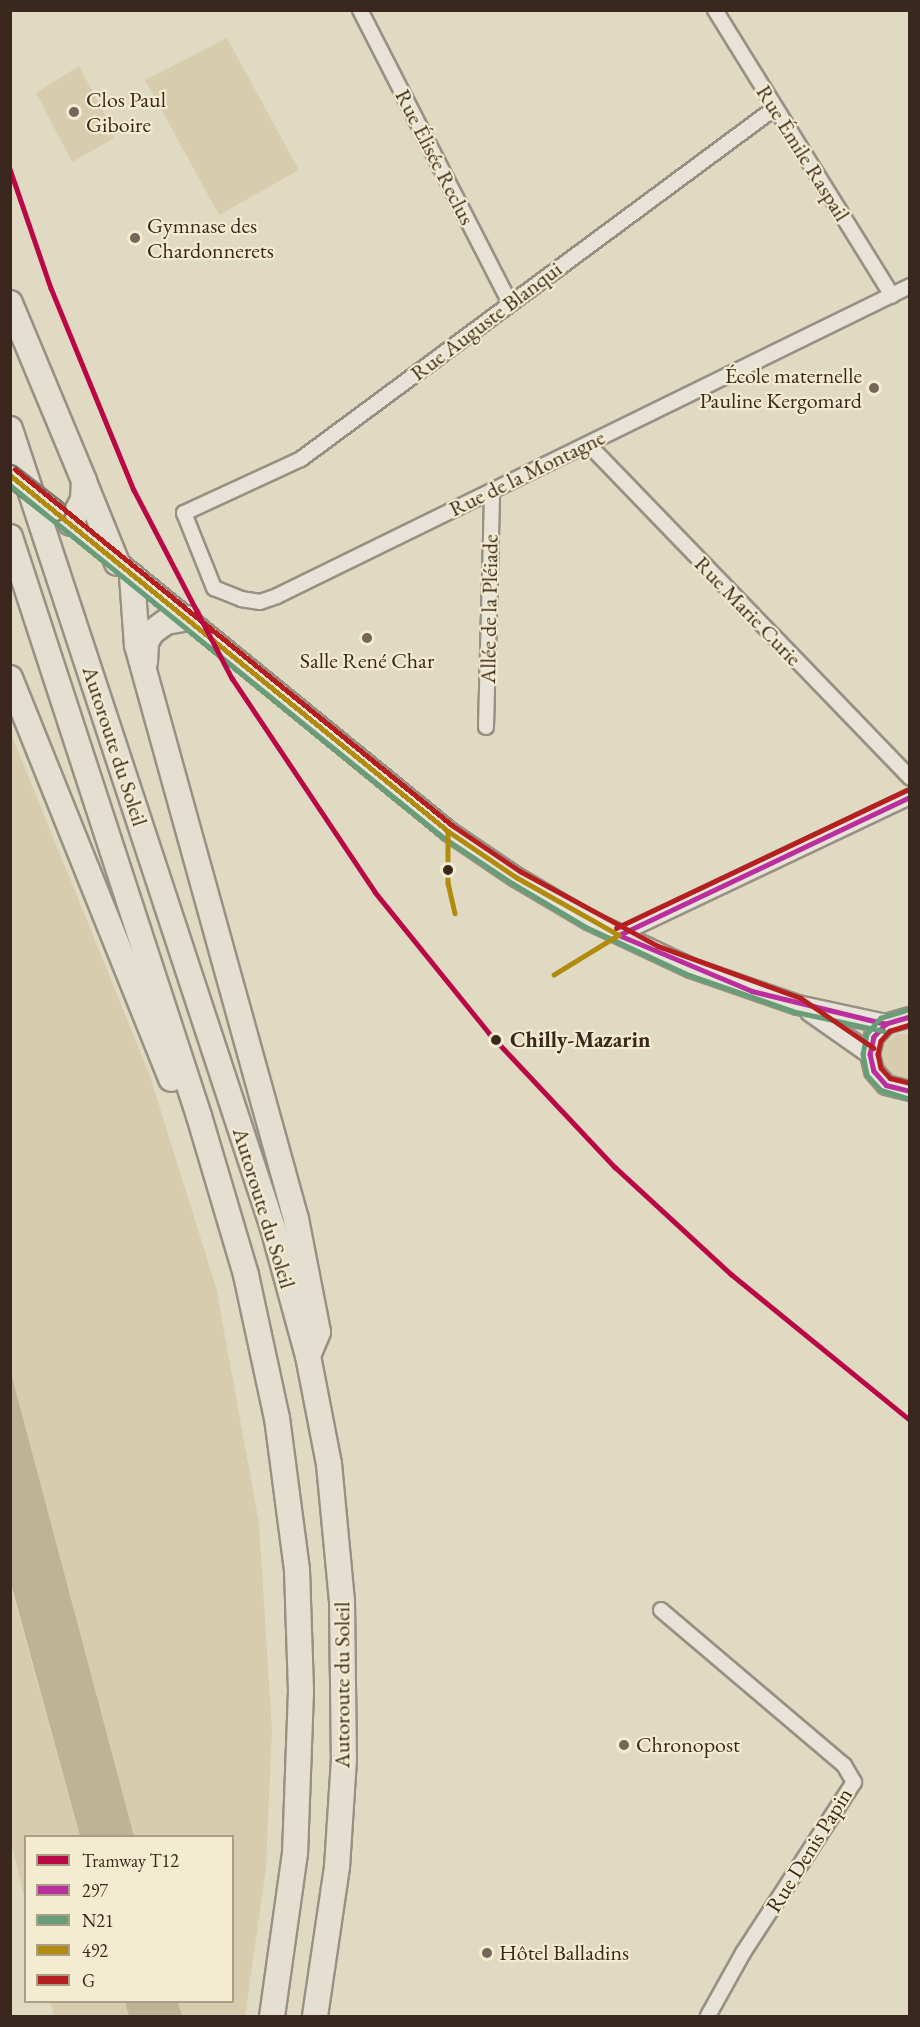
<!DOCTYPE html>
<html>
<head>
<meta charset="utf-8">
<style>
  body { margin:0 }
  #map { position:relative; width:920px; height:2027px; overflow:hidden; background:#e1dac3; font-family:"EB Garamond",serif }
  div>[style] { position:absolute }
  .green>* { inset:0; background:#d7cdae }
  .water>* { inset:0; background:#bfb396 }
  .roads { filter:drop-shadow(2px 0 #989183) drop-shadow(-2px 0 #989183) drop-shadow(0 2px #989183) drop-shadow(0 -2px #989183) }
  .street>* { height:14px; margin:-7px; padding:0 7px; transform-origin:7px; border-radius:7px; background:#e7e3d8 }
  .secondary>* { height:18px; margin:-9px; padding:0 9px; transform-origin:9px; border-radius:9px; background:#e7e3d8 }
  .highway>* { height:24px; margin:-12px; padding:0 12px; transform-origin:12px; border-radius:12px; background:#e4dfd1 }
  .bridges { filter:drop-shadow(2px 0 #807a6d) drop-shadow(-2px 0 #807a6d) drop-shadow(0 2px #807a6d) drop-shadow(0 -2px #807a6d) }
  .secondary-bridge>* { height:18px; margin:-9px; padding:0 9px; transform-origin:9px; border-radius:9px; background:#e7e3d8 }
  .bus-1>* { height:4.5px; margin:-2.25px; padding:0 2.25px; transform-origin:2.25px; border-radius:2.25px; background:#bb2e9e }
  .bus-2>* { height:4.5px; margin:-2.25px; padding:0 2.25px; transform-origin:2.25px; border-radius:2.25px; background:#689e77 }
  .bus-3>* { height:4.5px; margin:-2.25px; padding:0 2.25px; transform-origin:2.25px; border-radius:2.25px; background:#b08b0d }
  .bus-4>* { height:4.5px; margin:-2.25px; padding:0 2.25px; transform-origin:2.25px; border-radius:2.25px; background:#b51f1f }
  .tram-1>* { height:4.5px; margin:-2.25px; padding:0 2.25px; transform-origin:2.25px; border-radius:2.25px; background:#b90845 }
  .dots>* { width:16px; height:16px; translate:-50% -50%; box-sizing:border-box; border:3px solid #f4ecd0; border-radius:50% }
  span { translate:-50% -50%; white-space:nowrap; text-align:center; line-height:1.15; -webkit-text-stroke:4.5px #f4ecd0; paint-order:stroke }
  .poi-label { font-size:22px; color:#3a281e }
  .left { translate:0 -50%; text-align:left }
  .right { translate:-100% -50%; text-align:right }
  .street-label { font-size:22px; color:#3a281e }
  .stop-label { font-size:22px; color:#3a281e; font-weight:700 }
  .frame { position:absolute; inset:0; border:12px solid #3a281e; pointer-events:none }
  .legend { position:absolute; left:24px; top:1835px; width:210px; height:168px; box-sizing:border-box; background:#f4ecd0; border:2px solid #aa9e89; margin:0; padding:8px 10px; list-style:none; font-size:18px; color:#3a281e }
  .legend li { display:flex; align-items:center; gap:12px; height:30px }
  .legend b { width:30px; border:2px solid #aa9e89 }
</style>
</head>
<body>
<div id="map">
  <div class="green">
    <div style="clip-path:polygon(227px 38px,299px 170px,219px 215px,145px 80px)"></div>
    <div style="clip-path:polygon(79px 66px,113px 130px,113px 139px,72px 162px,36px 93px)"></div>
    <div style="clip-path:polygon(10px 731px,149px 1073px,216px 1287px,259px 1523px,272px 1730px,266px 1868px,245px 2016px,182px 2016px,178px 2002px,232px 2002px,232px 1836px,134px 1836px,11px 1373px)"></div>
    <div style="clip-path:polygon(896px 1034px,909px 1034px,909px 1081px,904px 1082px,884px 1072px,879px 1058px,883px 1044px)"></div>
    <div style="clip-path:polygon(10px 1584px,80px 1836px,26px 1836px,25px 1900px,10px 1839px)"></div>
    <div style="clip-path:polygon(50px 2002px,125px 2002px,129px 2016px,54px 2016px)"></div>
  </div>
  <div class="water">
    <div style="clip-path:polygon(11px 1373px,134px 1836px,80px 1836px,11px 1584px)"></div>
    <div style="clip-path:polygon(125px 2002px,178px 2002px,182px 2016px,129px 2016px)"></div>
  </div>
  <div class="roads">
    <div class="street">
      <div style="left:360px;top:10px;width:329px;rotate:62.9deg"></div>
      <div style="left:715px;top:10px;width:336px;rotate:58.2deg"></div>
      <div style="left:775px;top:108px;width:590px;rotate:143.48deg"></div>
      <div style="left:301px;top:459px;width:129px;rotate:155.2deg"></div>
      <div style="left:184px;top:513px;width:81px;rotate:68.2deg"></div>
      <div style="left:214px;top:588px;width:29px;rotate:22deg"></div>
      <div style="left:241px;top:599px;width:19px;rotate:9deg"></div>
      <div style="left:260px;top:602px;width:18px;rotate:-19deg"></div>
      <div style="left:277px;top:596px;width:705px;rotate:-26.09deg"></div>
      <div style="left:588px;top:444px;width:464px;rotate:46deg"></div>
      <div style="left:486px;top:727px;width:236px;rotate:-88.5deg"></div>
      <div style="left:619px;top:935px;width:322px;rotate:-25.4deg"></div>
      <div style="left:661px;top:1610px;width:240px;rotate:40.3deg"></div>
      <div style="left:844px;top:1765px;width:20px;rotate:60deg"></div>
      <div style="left:854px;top:1782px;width:204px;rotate:123deg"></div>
      <div style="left:743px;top:1953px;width:72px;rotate:119.1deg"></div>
    </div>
    <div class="secondary">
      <div style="left:61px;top:515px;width:500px;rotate:39.2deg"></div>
      <div style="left:448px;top:831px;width:82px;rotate:34.1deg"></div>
      <div style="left:516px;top:877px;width:85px;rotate:30.5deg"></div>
      <div style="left:589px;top:920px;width:113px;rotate:25.2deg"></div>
      <div style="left:691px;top:968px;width:113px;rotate:19.1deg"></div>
      <div style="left:798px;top:1005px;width:90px;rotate:12.2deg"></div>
      <div style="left:810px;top:1012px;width:73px;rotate:35deg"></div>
      <div style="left:910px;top:1017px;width:25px;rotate:164deg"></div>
      <div style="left:886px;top:1024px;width:18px;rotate:133deg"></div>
      <div style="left:874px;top:1037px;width:17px;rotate:103deg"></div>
      <div style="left:870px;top:1054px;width:17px;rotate:77deg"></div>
      <div style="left:874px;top:1071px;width:18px;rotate:49deg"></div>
      <div style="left:886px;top:1085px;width:25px;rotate:14deg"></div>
    </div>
    <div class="highway">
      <div style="left:10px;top:303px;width:193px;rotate:67.4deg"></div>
      <div style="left:84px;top:481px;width:19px;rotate:93deg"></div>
      <div style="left:83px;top:500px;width:26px;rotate:118deg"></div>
      <div style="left:10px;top:429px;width:841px;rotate:71.78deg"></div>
      <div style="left:273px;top:1228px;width:133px;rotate:74.7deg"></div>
      <div style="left:308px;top:1356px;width:110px;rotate:79deg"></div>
      <div style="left:329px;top:1464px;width:138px;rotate:84.6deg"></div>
      <div style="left:342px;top:1601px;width:158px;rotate:89.3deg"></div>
      <div style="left:344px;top:1759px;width:108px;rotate:93.7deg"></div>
      <div style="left:337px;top:1867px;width:151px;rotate:98.4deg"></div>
      <div style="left:85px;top:484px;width:85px;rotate:67.9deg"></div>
      <div style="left:10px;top:537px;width:609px;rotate:71.92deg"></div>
      <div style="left:199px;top:1116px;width:166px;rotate:73.5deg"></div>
      <div style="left:246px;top:1275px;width:146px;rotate:77.8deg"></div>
      <div style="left:277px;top:1418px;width:153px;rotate:82.5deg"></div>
      <div style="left:297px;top:1570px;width:121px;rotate:88.1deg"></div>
      <div style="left:301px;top:1691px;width:162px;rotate:92.1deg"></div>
      <div style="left:295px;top:1853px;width:165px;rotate:98deg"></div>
      <div style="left:132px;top:576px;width:69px;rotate:85.9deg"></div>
      <div style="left:137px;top:645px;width:596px;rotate:74.52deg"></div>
      <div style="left:296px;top:1219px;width:115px;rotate:79deg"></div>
      <div style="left:318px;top:1332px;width:21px;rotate:113deg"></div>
      <div style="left:145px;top:662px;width:20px;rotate:-87deg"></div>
      <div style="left:146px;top:642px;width:12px;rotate:-59deg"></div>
      <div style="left:152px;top:632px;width:17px;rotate:-36deg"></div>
      <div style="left:166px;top:622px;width:22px;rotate:-10deg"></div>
      <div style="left:10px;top:678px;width:432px;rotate:68.1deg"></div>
    </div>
  </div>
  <div class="bridges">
    <div class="secondary-bridge">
      <div style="left:10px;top:475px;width:58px;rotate:38deg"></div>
    </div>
  </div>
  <div class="bus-1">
    <div style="left:619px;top:935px;width:322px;rotate:-25.4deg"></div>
    <div style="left:619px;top:935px;width:144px;rotate:22.8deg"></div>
    <div style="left:752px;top:991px;width:138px;rotate:13.8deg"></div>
    <div style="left:910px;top:1017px;width:25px;rotate:164deg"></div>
    <div style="left:886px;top:1024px;width:18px;rotate:133deg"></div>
    <div style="left:874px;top:1037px;width:17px;rotate:103deg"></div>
    <div style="left:870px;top:1054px;width:17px;rotate:77deg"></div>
    <div style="left:874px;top:1071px;width:18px;rotate:49deg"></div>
    <div style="left:886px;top:1085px;width:25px;rotate:14deg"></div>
  </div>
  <div class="bus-2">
    <div style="left:10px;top:485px;width:558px;rotate:39.11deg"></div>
    <div style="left:443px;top:837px;width:83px;rotate:33.7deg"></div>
    <div style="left:512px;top:883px;width:86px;rotate:30.7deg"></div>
    <div style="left:586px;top:927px;width:114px;rotate:25deg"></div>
    <div style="left:689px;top:975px;width:113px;rotate:19.1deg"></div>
    <div style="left:796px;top:1012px;width:90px;rotate:12.2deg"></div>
    <div style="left:908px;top:1010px;width:28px;rotate:163deg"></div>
    <div style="left:881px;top:1018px;width:21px;rotate:131deg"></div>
    <div style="left:867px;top:1034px;width:20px;rotate:101deg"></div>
    <div style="left:863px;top:1054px;width:21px;rotate:79deg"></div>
    <div style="left:867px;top:1075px;width:21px;rotate:47deg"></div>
    <div style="left:881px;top:1090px;width:28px;rotate:17deg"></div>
  </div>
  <div class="bus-3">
    <div style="left:10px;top:475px;width:564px;rotate:39.1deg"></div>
    <div style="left:448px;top:831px;width:82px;rotate:34.1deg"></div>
    <div style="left:516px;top:877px;width:118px;rotate:29.4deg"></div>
    <div style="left:619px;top:935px;width:76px;rotate:148.4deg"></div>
    <div style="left:448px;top:831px;width:52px;rotate:90deg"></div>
    <div style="left:448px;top:883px;width:31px;rotate:77deg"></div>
  </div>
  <div class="bus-4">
    <div style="left:15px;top:469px;width:564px;rotate:39.17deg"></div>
    <div style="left:452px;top:825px;width:82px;rotate:34.1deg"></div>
    <div style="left:520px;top:871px;width:157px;rotate:28.5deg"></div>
    <div style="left:658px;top:946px;width:152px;rotate:20deg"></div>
    <div style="left:801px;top:998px;width:88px;rotate:34.4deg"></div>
    <div style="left:616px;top:928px;width:322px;rotate:-25.4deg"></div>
    <div style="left:910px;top:1025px;width:21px;rotate:163deg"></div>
    <div style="left:890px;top:1031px;width:13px;rotate:132deg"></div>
    <div style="left:881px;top:1041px;width:13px;rotate:103deg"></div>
    <div style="left:878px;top:1054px;width:14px;rotate:78deg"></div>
    <div style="left:881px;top:1068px;width:13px;rotate:48deg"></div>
    <div style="left:890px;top:1078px;width:21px;rotate:14deg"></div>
  </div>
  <div class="tram-1">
    <div style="left:10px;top:169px;width:126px;rotate:71deg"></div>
    <div style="left:51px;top:288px;width:218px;rotate:67.7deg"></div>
    <div style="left:134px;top:490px;width:212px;rotate:62.5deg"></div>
    <div style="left:232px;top:678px;width:257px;rotate:56.2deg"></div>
    <div style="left:375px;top:892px;width:181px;rotate:51deg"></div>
    <div style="left:489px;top:1033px;width:184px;rotate:46.8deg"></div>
    <div style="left:615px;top:1167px;width:158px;rotate:42.7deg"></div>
    <div style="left:731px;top:1274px;width:231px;rotate:39.2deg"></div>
  </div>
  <div class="dots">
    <div style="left:74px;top:112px;background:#746658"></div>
    <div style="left:135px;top:238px;background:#746658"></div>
    <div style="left:874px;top:388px;background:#746658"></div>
    <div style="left:367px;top:638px;background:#746658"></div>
    <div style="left:448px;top:870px;background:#3a281e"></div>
    <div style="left:496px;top:1040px;background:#3a281e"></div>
    <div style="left:624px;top:1745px;background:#746658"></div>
    <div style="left:487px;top:1953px;background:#746658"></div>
  </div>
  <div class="poi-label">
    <span class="left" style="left:86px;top:112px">Clos Paul<br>Giboire</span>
    <span class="left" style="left:147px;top:238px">Gymnase des<br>Chardonnerets</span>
    <span class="right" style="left:862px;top:388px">École maternelle<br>Pauline Kergomard</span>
    <span style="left:367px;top:661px">Salle René Char</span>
    <span class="left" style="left:636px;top:1745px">Chronopost</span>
    <span class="left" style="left:499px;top:1953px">Hôtel Balladins</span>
  </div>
  <div class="street-label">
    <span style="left:803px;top:153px;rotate:58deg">Rue Émile Raspail</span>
    <span style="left:435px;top:157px;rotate:63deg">Rue Élisée Reclus</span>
    <span style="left:486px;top:321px;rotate:-37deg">Rue Auguste Blanqui</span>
    <span style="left:527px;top:473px;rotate:-26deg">Rue de la Montagne</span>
    <span style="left:489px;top:609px;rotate:-89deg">Allée de la Pléiade</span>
    <span style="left:748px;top:611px;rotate:46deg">Rue Marie Curie</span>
    <span style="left:115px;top:746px;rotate:72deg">Autoroute du Soleil</span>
    <span style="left:264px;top:1208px;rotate:73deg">Autoroute du Soleil</span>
    <span style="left:342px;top:1685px;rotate:-90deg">Autoroute du Soleil</span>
    <span style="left:809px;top:1850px;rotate:-58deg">Rue Denis Papin</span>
  </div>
  <div class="stop-label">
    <span class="left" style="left:510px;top:1040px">Chilly-Mazarin</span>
  </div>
  <div class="frame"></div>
  <ul class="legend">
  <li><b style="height:8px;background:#b90845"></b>Tramway T12</li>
  <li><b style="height:8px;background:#bb2e9e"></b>297</li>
  <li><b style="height:8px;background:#689e77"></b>N21</li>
  <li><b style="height:8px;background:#b08b0d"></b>492</li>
  <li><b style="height:8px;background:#b51f1f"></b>G</li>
  </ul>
</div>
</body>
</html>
